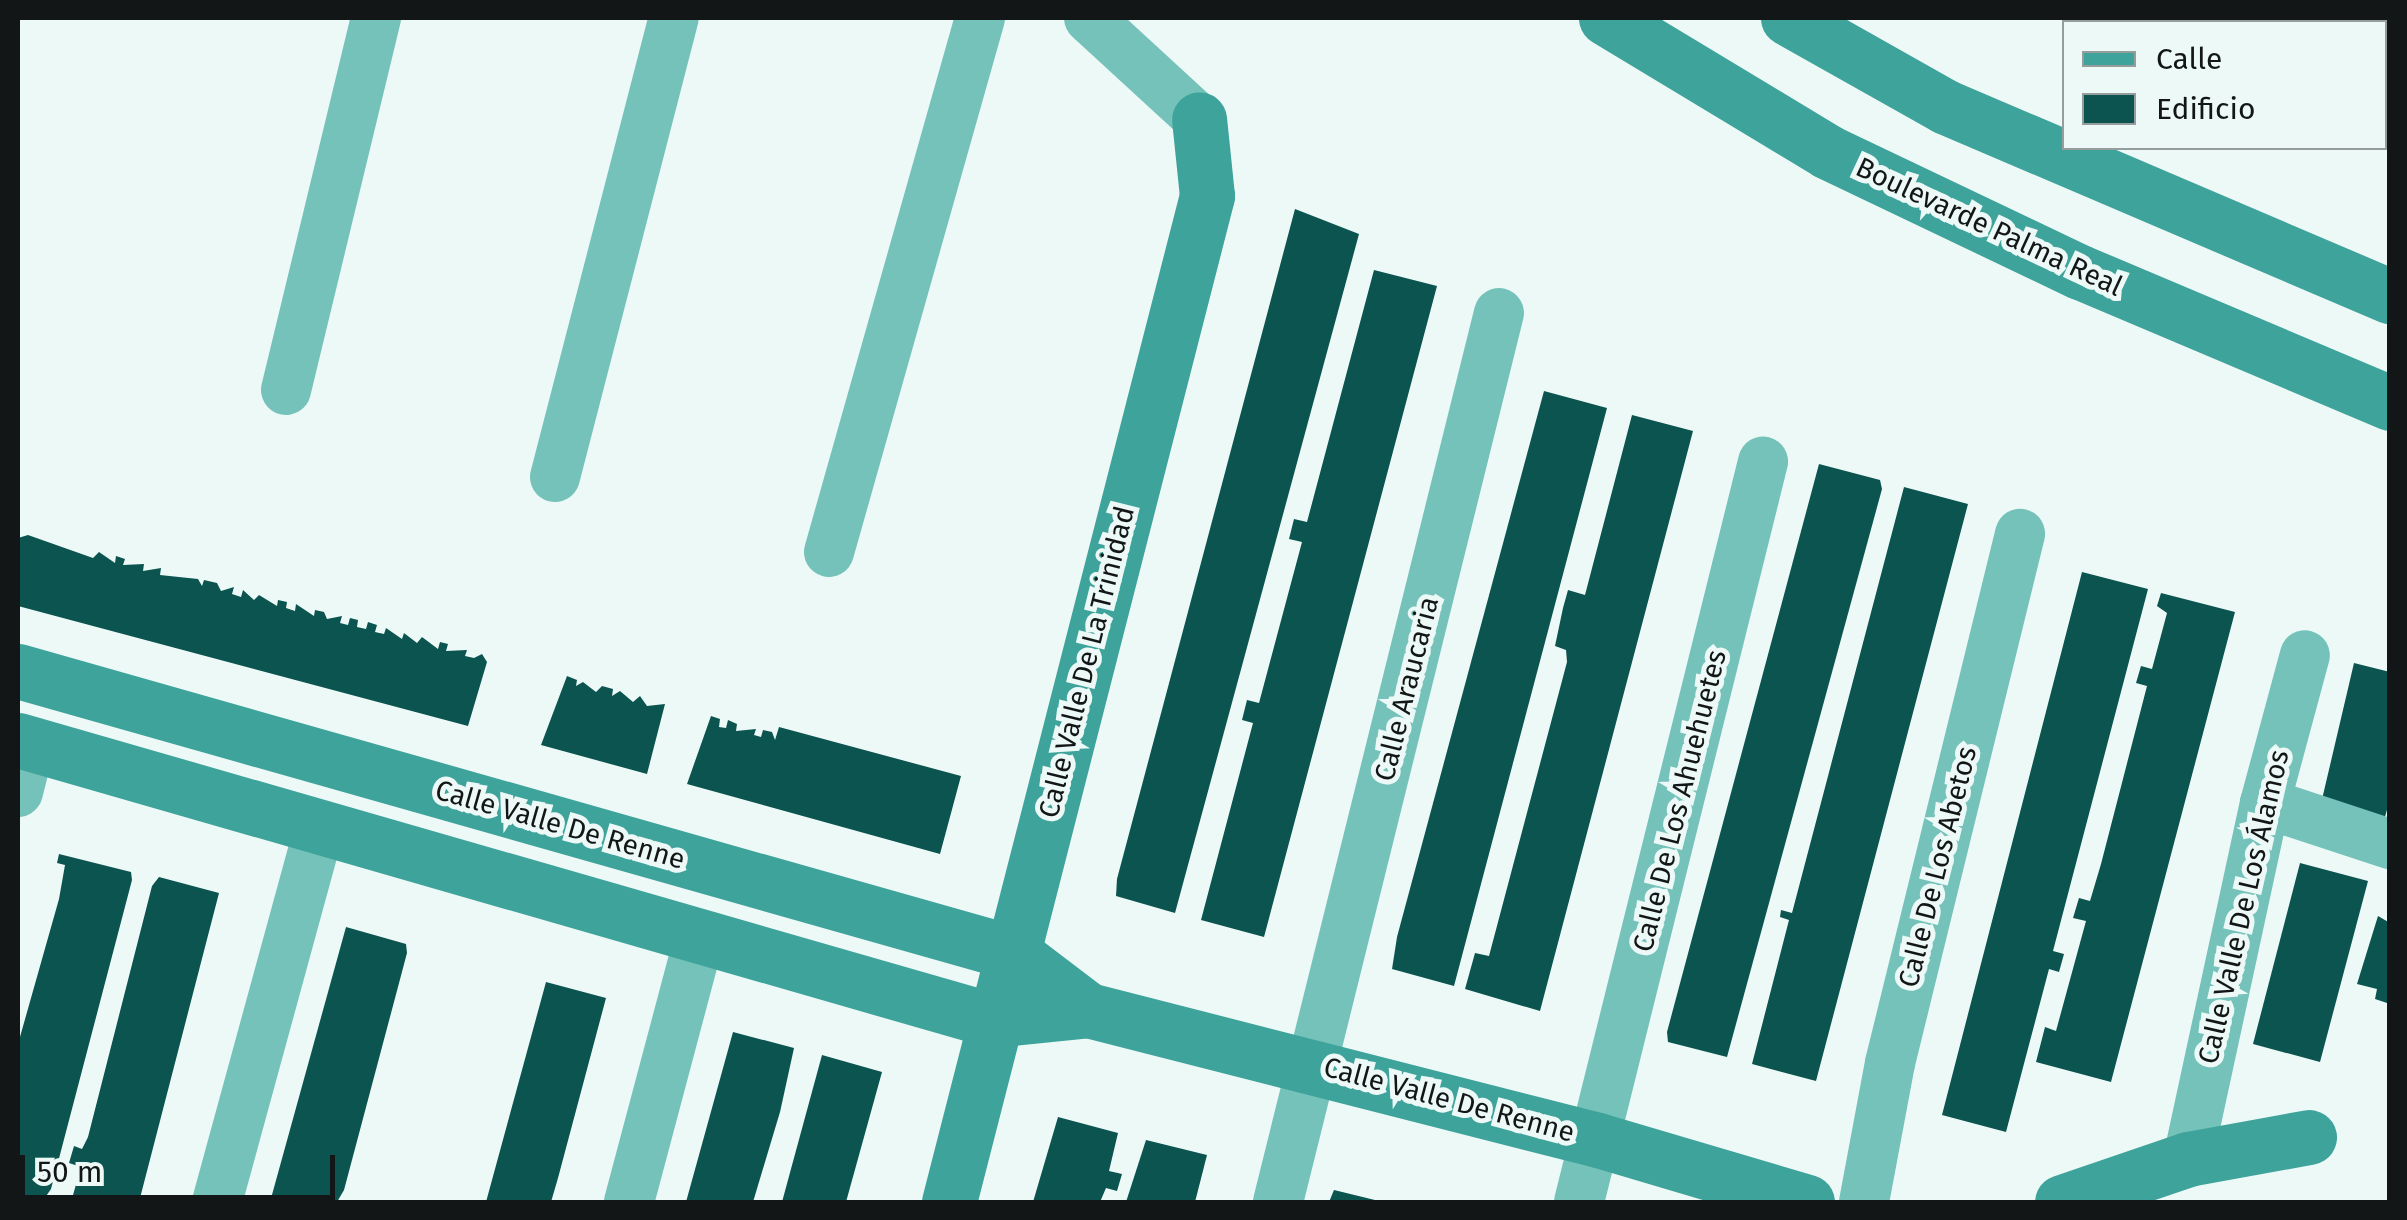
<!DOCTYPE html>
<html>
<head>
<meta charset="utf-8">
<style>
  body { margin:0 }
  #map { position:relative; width:2407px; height:1220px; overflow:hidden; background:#edf9f7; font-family:"Fira Sans",sans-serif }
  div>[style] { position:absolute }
  .building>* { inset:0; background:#0b544f }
  .street>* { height:50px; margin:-25px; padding:0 25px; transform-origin:25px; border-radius:25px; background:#75c2ba }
  .secondary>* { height:55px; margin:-27.5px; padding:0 27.5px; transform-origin:27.5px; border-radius:27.5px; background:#3ea39b }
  span { translate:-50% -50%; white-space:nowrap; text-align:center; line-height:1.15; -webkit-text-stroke:10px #edf9f7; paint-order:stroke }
  .street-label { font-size:28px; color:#121616 }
  .frame { position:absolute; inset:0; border:20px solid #121616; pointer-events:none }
  .legend { position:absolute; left:2062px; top:20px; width:325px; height:130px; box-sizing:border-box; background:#edf9f7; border:2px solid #959e9d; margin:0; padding:12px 18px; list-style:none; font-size:30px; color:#121616 }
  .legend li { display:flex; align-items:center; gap:20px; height:50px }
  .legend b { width:50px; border:2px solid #959e9d }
  .scale { position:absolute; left:20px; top:1155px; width:315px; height:45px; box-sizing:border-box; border:5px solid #121616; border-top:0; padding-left:12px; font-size:30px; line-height:35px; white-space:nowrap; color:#121616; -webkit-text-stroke:8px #edf9f7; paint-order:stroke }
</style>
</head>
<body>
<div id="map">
  <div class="building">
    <div style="clip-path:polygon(1295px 209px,1359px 234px,1175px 913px,1116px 896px,1117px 879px)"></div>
    <div style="clip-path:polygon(1374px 270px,1437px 286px,1264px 937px,1201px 920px,1253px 723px,1242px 720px,1247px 700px,1259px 703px,1302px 542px,1289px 539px,1294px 519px,1307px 522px)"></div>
    <div style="clip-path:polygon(1544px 391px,1607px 408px,1454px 986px,1392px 969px,1397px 937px)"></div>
    <div style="clip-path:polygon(1632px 415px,1693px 431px,1540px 1011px,1465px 989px,1475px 953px,1489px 956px,1567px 662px,1566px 650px,1555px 646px,1563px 608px,1568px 590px,1585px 595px)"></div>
    <div style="clip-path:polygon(1819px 464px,1880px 480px,1882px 489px,1727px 1057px,1668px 1042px,1667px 1032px)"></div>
    <div style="clip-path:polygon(1904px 487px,1968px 504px,1816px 1081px,1752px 1064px,1789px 920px,1780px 917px,1781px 910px,1792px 913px)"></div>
    <div style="clip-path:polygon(28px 535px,93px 558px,99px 552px,115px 563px,116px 556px,125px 559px,123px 565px,144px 564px,143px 571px,161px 568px,160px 575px,198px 579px,202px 586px,204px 580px,217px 583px,221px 591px,234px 587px,232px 594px,241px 597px,243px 590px,254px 600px,259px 595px,277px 606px,278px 600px,287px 602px,286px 608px,295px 611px,296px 604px,314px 616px,315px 610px,324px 612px,327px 619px,342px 616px,340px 623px,348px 625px,350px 618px,358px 620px,357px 627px,366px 629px,368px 622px,377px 625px,375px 632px,384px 634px,386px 628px,402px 639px,404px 633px,417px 643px,422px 637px,438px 649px,440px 642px,448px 644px,446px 651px,467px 650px,465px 656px,474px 658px,482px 654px,487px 662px,468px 726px,18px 606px,18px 538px)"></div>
    <div style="clip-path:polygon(2082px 572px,2148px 589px,2053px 951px,2064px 954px,2059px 972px,2049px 969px,2006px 1132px,1942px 1115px)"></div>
    <div style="clip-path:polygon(2161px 593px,2235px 612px,2111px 1082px,2036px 1062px,2045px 1027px,2056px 1031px,2086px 921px,2073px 918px,2079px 898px,2090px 901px,2101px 864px,2147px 686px,2136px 683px,2141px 666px,2152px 669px,2167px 613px,2157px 606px)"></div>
    <div style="clip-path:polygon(2354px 663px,2390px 672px,2390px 799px,2383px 824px,2320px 808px)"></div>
    <div style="clip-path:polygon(567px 676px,577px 680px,576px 686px,583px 682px,596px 692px,602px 686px,613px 689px,612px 696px,620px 691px,633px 702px,640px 696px,647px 706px,665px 704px,647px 774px,541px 745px)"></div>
    <div style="clip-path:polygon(711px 716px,720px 719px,719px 727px,726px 728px,728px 720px,737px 724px,736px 731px,756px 729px,754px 735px,761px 737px,763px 730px,772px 732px,775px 740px,779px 727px,961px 776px,940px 854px,687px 784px)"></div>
    <div style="clip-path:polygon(59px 854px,131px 872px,132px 880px,51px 1189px,42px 1202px,18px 1202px,18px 1044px,59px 899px,65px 865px,57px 863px)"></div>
    <div style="clip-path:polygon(2300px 863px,2368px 881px,2320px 1062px,2253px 1044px)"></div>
    <div style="clip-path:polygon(159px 877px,219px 893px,139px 1202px,71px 1202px,81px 1167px,69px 1163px,74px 1146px,82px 1149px,88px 1137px,152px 886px)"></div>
    <div style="clip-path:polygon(2378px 916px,2390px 923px,2390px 1004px,2375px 999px,2377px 989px,2357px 984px)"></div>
    <div style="clip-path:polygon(346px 927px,406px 944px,407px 953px,344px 1190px,337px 1202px,270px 1202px)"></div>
    <div style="clip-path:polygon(546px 982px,606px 998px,558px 1178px,551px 1202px,486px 1202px)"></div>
    <div style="clip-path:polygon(733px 1032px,794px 1048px,780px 1112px,753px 1202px,686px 1202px)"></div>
    <div style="clip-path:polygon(822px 1055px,882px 1072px,846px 1202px,782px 1202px)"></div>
    <div style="clip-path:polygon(1058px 1117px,1118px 1133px,1109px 1171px,1122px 1174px,1117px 1191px,1106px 1188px,1100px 1202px,1033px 1202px)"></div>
    <div style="clip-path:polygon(1146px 1140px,1207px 1155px,1195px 1202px,1126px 1202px)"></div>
    <div style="clip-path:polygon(1334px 1190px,1379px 1201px,1379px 1202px,1329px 1202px)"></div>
  </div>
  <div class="street">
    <div style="left:1089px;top:18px;width:149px;rotate:42.6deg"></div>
    <div style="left:286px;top:390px;width:383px;rotate:-76.4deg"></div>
    <div style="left:555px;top:477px;width:474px;rotate:-75.5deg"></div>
    <div style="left:829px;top:552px;width:555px;rotate:-74.21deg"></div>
    <div style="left:18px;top:792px;width:49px;rotate:-76deg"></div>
    <div style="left:2265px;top:803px;width:132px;rotate:18.2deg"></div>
    <div style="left:2188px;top:1159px;width:364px;rotate:-77.8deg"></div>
    <div style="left:2265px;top:803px;width:153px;rotate:-74.9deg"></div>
    <div style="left:217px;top:1202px;width:388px;rotate:-74.7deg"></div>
    <div style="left:629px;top:1202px;width:275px;rotate:-75.1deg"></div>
    <div style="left:1278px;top:1202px;width:916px;rotate:-76.04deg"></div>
    <div style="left:1579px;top:1202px;width:763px;rotate:-76.04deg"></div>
    <div style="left:1864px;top:1202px;width:141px;rotate:-79.4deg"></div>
    <div style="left:1890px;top:1063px;width:545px;rotate:-76.19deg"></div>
  </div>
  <div class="secondary">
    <div style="left:1606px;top:18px;width:259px;rotate:31.1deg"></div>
    <div style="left:1828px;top:152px;width:279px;rotate:25.5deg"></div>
    <div style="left:2080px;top:272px;width:337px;rotate:22.9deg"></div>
    <div style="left:1788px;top:18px;width:181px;rotate:29.4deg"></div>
    <div style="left:1946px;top:107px;width:483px;rotate:23.1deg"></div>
    <div style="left:18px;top:671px;width:1034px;rotate:15.82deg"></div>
    <div style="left:1013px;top:953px;width:94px;rotate:37.2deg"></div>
    <div style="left:18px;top:740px;width:1013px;rotate:16.04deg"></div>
    <div style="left:992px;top:1020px;width:97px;rotate:-5.9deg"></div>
    <div style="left:1088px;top:1010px;width:526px;rotate:14.3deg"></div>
    <div style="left:1598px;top:1140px;width:218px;rotate:16.5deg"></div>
    <div style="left:949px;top:1202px;width:1039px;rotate:-75.62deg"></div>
    <div style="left:1207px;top:196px;width:77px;rotate:-95.9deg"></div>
    <div style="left:2062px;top:1202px;width:133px;rotate:-18.8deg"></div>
    <div style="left:2188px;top:1159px;width:123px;rotate:-10.3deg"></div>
  </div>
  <div class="street-label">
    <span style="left:1989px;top:227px;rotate:25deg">Boulevarde Palma Real</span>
    <span style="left:1087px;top:662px;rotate:-76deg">Calle Valle De La Trinidad</span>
    <span style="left:1407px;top:689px;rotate:-76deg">Calle Araucaria</span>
    <span style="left:1680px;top:801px;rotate:-76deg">Calle De Los Ahuehuetes</span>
    <span style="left:560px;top:825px;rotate:16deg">Calle Valle De Renne</span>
    <span style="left:1938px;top:867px;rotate:-76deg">Calle De Los Abetos</span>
    <span style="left:2244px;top:907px;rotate:-77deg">Calle Valle De Los Álamos</span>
    <span style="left:1449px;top:1100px;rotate:15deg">Calle Valle De Renne</span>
  </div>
  <div class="frame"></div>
  <ul class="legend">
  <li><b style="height:12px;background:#3ea39b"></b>Calle</li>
  <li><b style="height:28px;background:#0b544f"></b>Edificio</li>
  </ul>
  <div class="scale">50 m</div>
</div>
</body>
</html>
